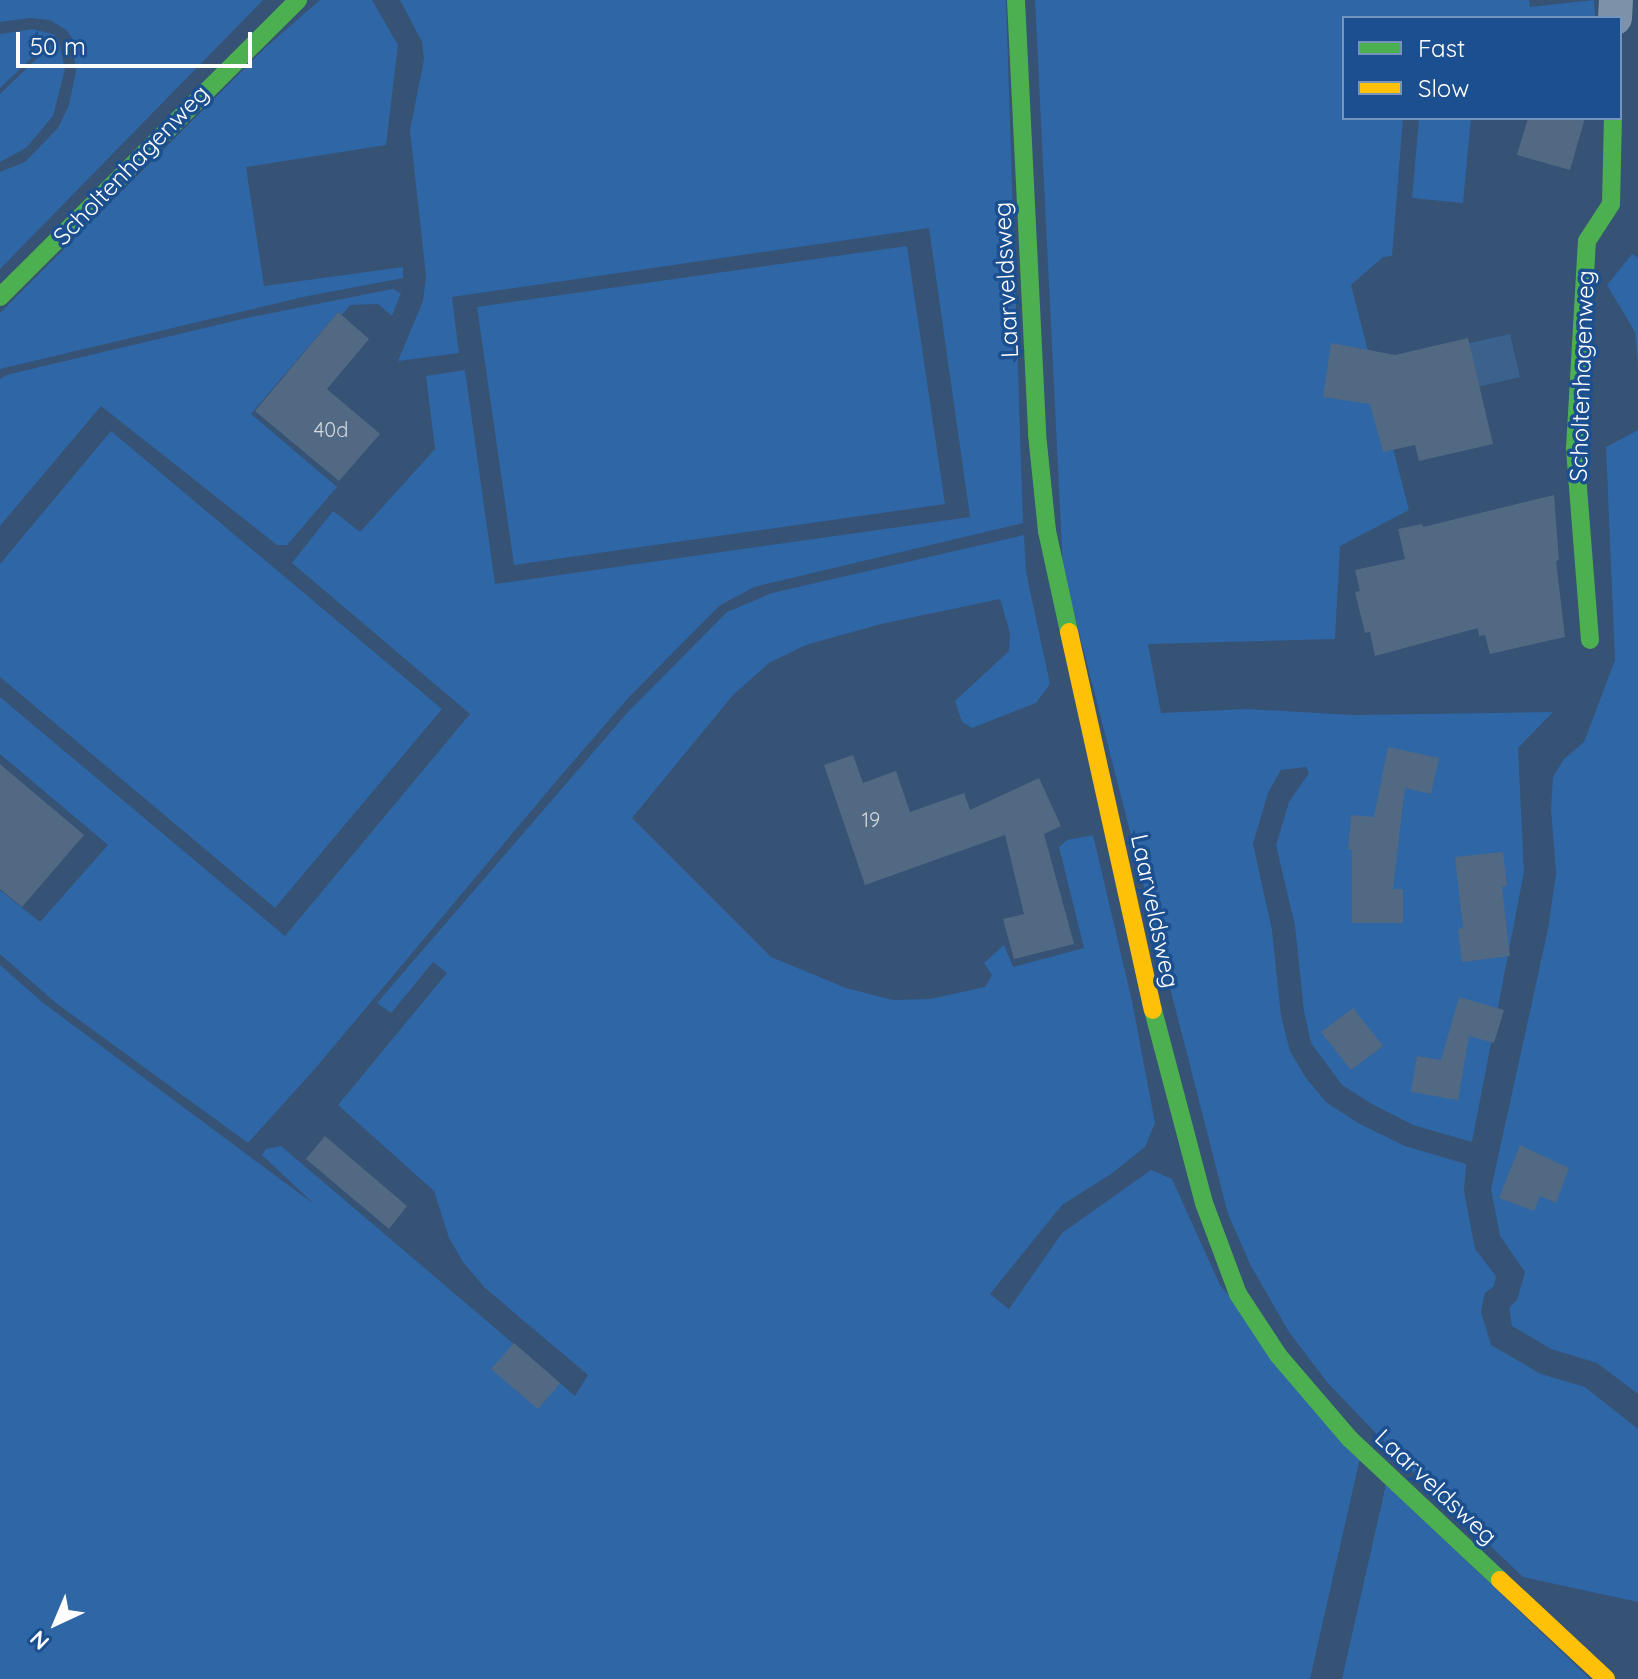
<!DOCTYPE html>
<html>
<head>
<meta charset="utf-8">
<style>
  body { margin:0 }
  #map { position:relative; width:1638px; height:1679px; overflow:hidden; background:#365274; font-family:Quicksand,sans-serif }
  div>[style] { position:absolute }
  .green>* { inset:0; background:#2f66a5 }
  .water>* { inset:0; background:#3b618d }
  .building>* { inset:0; background:#526984 }
  .street>* { height:34px; margin:-17px; padding:0 17px; transform-origin:17px; border-radius:17px; background:#7d92a8 }
  .fast>* { height:18px; margin:-9px; padding:0 9px; transform-origin:9px; border-radius:9px; background:#4caf50 }
  .slow>* { height:18px; margin:-9px; padding:0 9px; transform-origin:9px; border-radius:9px; background:#ffc107 }
  span { translate:-50% -50%; white-space:nowrap; text-align:center; line-height:1.15; -webkit-text-stroke:7px #1b4f8f; paint-order:stroke }
  .number-label { font-size:20px; color:#d4dae0 }
  .number-label span { -webkit-text-stroke-width:0 }
  .street-label { font-size:24px; color:#fff }
  .legend { position:absolute; left:1342px; top:16px; width:280px; height:104px; box-sizing:border-box; background:#1b4f8f; border:2px solid #7695bc; margin:0; padding:10px 14px; list-style:none; font-size:24px; color:#fff }
  .legend li { display:flex; align-items:center; gap:16px; height:40px }
  .legend b { width:40px; border:2px solid #7695bc }
  .north { position:absolute; left:16px; top:1583px; width:80px; height:80px; -webkit-text-stroke:6px #1b4f8f; paint-order:stroke; rotate:224deg; font-size:22px; font-weight:700; line-height:32px; text-align:center; color:#fff }
  .north::after { content:''; display:block; margin:auto; width:28px; height:36px; background:#fff; clip-path:polygon(50% 0,100% 100%,50% 72%,0 100%) }
  .scale { position:absolute; left:16px; top:32px; width:236px; height:36px; box-sizing:border-box; border:4px solid #fff; border-top:0; padding-left:10px; font-size:24px; line-height:28px; white-space:nowrap; color:#fff; -webkit-text-stroke:6px #1b4f8f; paint-order:stroke }
</style>
</head>
<body>
<div id="map">
  <div class="green">
    <div style="clip-path:polygon(0 0,263px 0,0 269px,0 172px,25px 162px,58px 128px,69px 105px,76px 71px,72px 38px,66px 30px,50px 20px,30px 18px,0 22px)"></div>
    <div style="clip-path:polygon(320px 0,372px 0,398px 45px,386px 145px,246px 167px,264px 286px,403px 267px,403px 278px,303px 297px,0 369px,0 313px,266px 47px)"></div>
    <div style="clip-path:polygon(400px 0,1006px 0,1023px 523px,754px 587px,719px 606px,629px 697px,558px 779px,313px 1071px,248px 1143px,56px 1003px,0 954px,0 890px,40px 922px,108px 845px,0 754px,0 697px,285px 936px,470px 714px,292px 563px,333px 511px,360px 532px,435px 449px,426px 376px,465px 370px,495px 584px,970px 517px,929px 228px,452px 297px,459px 353px,398px 361px,423px 301px,426px 276px,410px 130px,424px 59px,422px 42px)"></div>
    <div style="clip-path:polygon(1035px 0,1529px 0,1530px 7px,1594px 0,1595px 18px,1344px 18px,1344px 118px,1403px 118px,1392px 256px,1383px 257px,1351px 285px,1409px 510px,1340px 546px,1335px 639px,1148px 644px,1161px 713px,1247px 709px,1353px 715px,1553px 712px,1518px 748px,1524px 872px,1472px 1142px,1413px 1125px,1372px 1104px,1342px 1085px,1311px 1043px,1304px 1012px,1295px 926px,1276px 845px,1289px 802px,1309px 773px,1306px 767px,1281px 770px,1268px 793px,1253px 844px,1272px 930px,1281px 1016px,1290px 1051px,1306px 1078px,1327px 1103px,1360px 1124px,1405px 1146px,1466px 1164px,1464px 1191px,1475px 1249px,1496px 1276px,1494px 1286px,1485px 1293px,1481px 1312px,1491px 1345px,1541px 1374px,1585px 1387px,1638px 1429px,1638px 1602px,1523px 1577px,1408px 1467px,1327px 1382px,1289px 1332px,1251px 1266px,1228px 1214px,1063px 570px)"></div>
    <div style="clip-path:polygon(33px 29px,56px 35px,0 88px,0 34px)"></div>
    <div style="clip-path:polygon(58px 38px,65px 69px,53px 116px,26px 148px,0 162px,0 94px)"></div>
    <div style="clip-path:polygon(1419px 118px,1471px 118px,1463px 203px,1412px 198px)"></div>
    <div style="clip-path:polygon(907px 246px,945px 504px,514px 565px,477px 307px)"></div>
    <div style="clip-path:polygon(1632px 254px,1638px 258px,1638px 367px,1635px 332px,1607px 285px)"></div>
    <div style="clip-path:polygon(392px 289px,401px 293px,392px 316px,378px 304px,350px 305px,342px 315px,338px 312px,251px 414px,337px 487px,287px 545px,277px 545px,101px 406px,0 526px,0 379px,6px 375px,251px 317px)"></div>
    <div style="clip-path:polygon(1638px 430px,1638px 1394px,1597px 1363px,1551px 1349px,1512px 1326px,1509px 1308px,1517px 1300px,1525px 1272px,1500px 1236px,1491px 1189px,1548px 929px,1556px 873px,1551px 809px,1553px 777px,1564px 759px,1584px 742px,1615px 660px,1606px 447px)"></div>
    <div style="clip-path:polygon(111px 431px,442px 709px,275px 908px,0 677px,0 564px)"></div>
    <div style="clip-path:polygon(1024px 535px,1026px 572px,1050px 684px,1036px 703px,972px 728px,962px 722px,955px 701px,1009px 651px,1010px 633px,1000px 599px,881px 624px,806px 645px,769px 663px,733px 695px,632px 818px,771px 957px,846px 988px,893px 1000px,930px 999px,985px 987px,992px 975px,984px 963px,1004px 945px,1013px 967px,1084px 948px,1059px 847px,1067px 840px,1093px 835px,1132px 1001px,1155px 1123px,1145px 1147px,1111px 1174px,1062px 1205px,990px 1294px,1009px 1309px,1062px 1233px,1151px 1170px,1172px 1179px,1220px 1285px,1360px 1458px,1310px 1679px,0 1679px,0 965px,42px 1002px,315px 1205px,262px 1155px,266px 1149px,281px 1146px,575px 1396px,588px 1375px,485px 1288px,463px 1262px,449px 1238px,434px 1191px,338px 1105px,447px 973px,433px 962px,391px 1013px,377px 1003px,628px 712px,727px 612px,772px 593px)"></div>
    <div style="clip-path:polygon(1386px 1484px,1590px 1679px,1342px 1679px)"></div>
  </div>
  <div class="water">
    <div style="clip-path:polygon(1510px 334px,1520px 377px,1435px 397px,1425px 353px)"></div>
  </div>
  <div class="building">
    <div style="clip-path:polygon(1528px 118px,1585px 118px,1570px 170px,1517px 155px)"></div>
    <div style="clip-path:polygon(338px 312px,369px 339px,327px 389px,380px 434px,339px 481px,255px 411px)"></div>
    <div style="clip-path:polygon(1468px 338px,1493px 444px,1419px 461px,1415px 445px,1383px 452px,1370px 404px,1323px 397px,1331px 343px,1395px 355px)"></div>
    <div style="clip-path:polygon(1554px 495px,1559px 560px,1556px 561px,1565px 637px,1490px 654px,1485px 635px,1479px 636px,1478px 628px,1375px 656px,1370px 632px,1365px 633px,1355px 592px,1360px 591px,1355px 570px,1405px 559px,1398px 529px,1422px 524px,1423px 527px)"></div>
    <div style="clip-path:polygon(1388px 747px,1439px 758px,1431px 794px,1405px 788px,1393px 889px,1403px 889px,1403px 923px,1352px 923px,1352px 850px,1348px 849px,1351px 815px,1374px 817px)"></div>
    <div style="clip-path:polygon(853px 755px,863px 783px,896px 771px,910px 812px,964px 793px,970px 810px,1039px 778px,1061px 826px,1044px 834px,1074px 944px,1014px 959px,1003px 919px,1024px 914px,1005px 835px,865px 885px,824px 765px)"></div>
    <div style="clip-path:polygon(0 764px,84px 835px,22px 907px,0 889px)"></div>
    <div style="clip-path:polygon(1503px 852px,1507px 886px,1502px 887px,1510px 956px,1462px 962px,1458px 929px,1463px 928px,1455px 857px)"></div>
    <div style="clip-path:polygon(1459px 997px,1504px 1010px,1494px 1043px,1469px 1036px,1458px 1100px,1411px 1092px,1417px 1056px,1441px 1060px)"></div>
    <div style="clip-path:polygon(1353px 1008px,1383px 1046px,1351px 1070px,1321px 1032px)"></div>
    <div style="clip-path:polygon(325px 1136px,407px 1206px,389px 1229px,306px 1159px)"></div>
    <div style="clip-path:polygon(1520px 1145px,1569px 1168px,1556px 1203px,1540px 1196px,1534px 1211px,1499px 1198px)"></div>
    <div style="clip-path:polygon(514px 1343px,560px 1383px,538px 1409px,491px 1369px)"></div>
  </div>
  <div class="street">
    <div style="left:1615px;top:18px;width:18px;rotate:-87deg"></div>
  </div>
  <div class="fast">
    <div style="left:1016px;top:0;width:435px;rotate:87.2deg"></div>
    <div style="left:1037px;top:434px;width:98px;rotate:84.1deg"></div>
    <div style="left:1047px;top:531px;width:103px;rotate:77.7deg"></div>
    <div style="left:0;top:297px;width:421px;rotate:-44.9deg"></div>
    <div style="left:1590px;top:640px;width:193px;rotate:-94.5deg"></div>
    <div style="left:1575px;top:448px;width:207px;rotate:-86.7deg"></div>
    <div style="left:1587px;top:241px;width:44px;rotate:-57deg"></div>
    <div style="left:1611px;top:204px;width:86px;rotate:-88.7deg"></div>
    <div style="left:1153px;top:1010px;width:200px;rotate:75.2deg"></div>
    <div style="left:1204px;top:1203px;width:97px;rotate:69.5deg"></div>
    <div style="left:1238px;top:1294px;width:73px;rotate:56.7deg"></div>
    <div style="left:1278px;top:1355px;width:111px;rotate:49.4deg"></div>
    <div style="left:1350px;top:1439px;width:206px;rotate:43.2deg"></div>
  </div>
  <div class="slow">
    <div style="left:1069px;top:632px;width:387px;rotate:77.5deg"></div>
    <div style="left:1500px;top:1580px;width:145px;rotate:43deg"></div>
  </div>
  <div class="number-label">
    <span style="left:331px;top:429px">40d</span>
    <span style="left:871px;top:819px">19</span>
  </div>
  <div class="street-label">
    <span style="left:131px;top:165px;rotate:-46deg">Scholtenhagenweg</span>
    <span style="left:1006px;top:280px;rotate:-93deg">Laarveldsweg</span>
    <span style="left:1582px;top:376px;rotate:-88deg">Scholtenhagenweg</span>
    <span style="left:1155px;top:911px;rotate:78deg">Laarveldsweg</span>
    <span style="left:1436px;top:1487px;rotate:43deg">Laarveldsweg</span>
  </div>
  <ul class="legend">
  <li><b style="height:10px;background:#4caf50"></b>Fast</li>
  <li><b style="height:10px;background:#ffc107"></b>Slow</li>
  </ul>
  <div class="north">N</div>
  <div class="scale">50 m</div>
</div>
</body>
</html>
